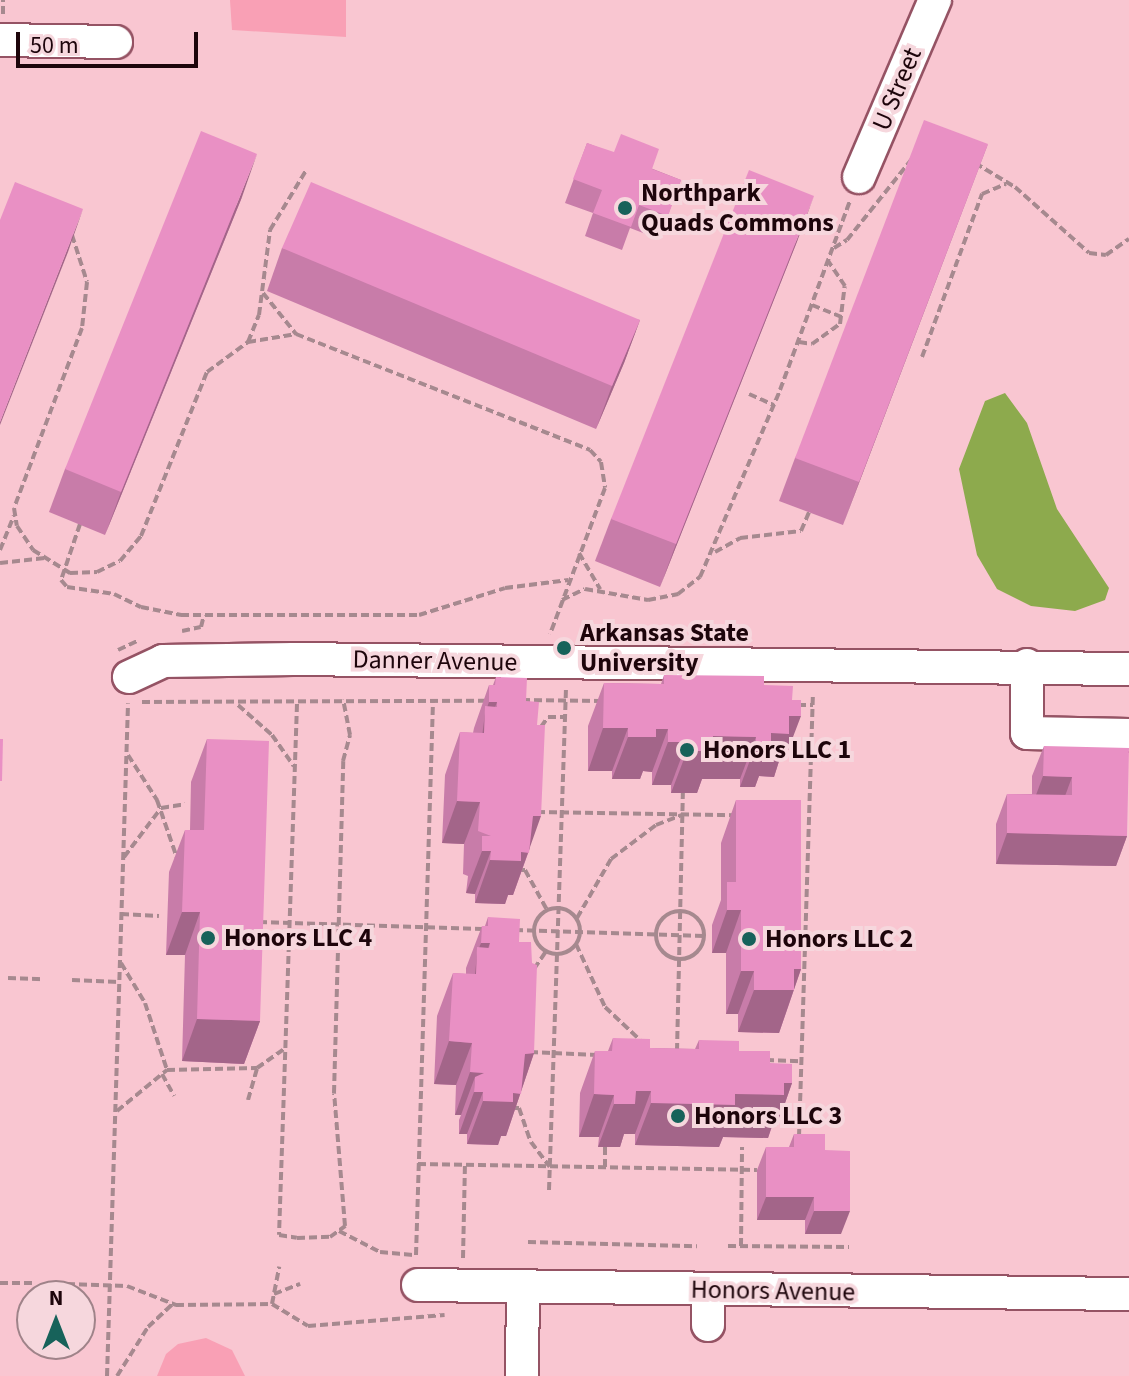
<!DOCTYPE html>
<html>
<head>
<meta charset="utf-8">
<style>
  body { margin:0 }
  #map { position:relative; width:1129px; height:1376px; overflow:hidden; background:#f6d7dd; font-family:"Source Sans 3",sans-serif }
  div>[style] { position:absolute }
  .built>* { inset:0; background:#f9c6d1 }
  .green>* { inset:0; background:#f9a0b5 }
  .water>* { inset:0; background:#8daa4d }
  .path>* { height:4px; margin-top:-2px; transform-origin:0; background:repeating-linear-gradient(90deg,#a6898f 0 8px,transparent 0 12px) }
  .path>.ring { margin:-2px; padding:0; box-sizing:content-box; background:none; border:4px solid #a6898f; border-radius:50% }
  .roads { filter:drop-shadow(2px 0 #955364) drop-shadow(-2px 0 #955364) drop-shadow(0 2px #955364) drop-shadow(0 -2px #955364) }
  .minor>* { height:32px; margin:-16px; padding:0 16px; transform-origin:16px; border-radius:16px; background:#fff }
  .wall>* { inset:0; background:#c87ca9 }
  .shaded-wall>* { inset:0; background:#a36589 }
  .building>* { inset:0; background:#e990c4 }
  .dots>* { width:22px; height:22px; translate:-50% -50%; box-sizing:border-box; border:4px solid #f6d7dd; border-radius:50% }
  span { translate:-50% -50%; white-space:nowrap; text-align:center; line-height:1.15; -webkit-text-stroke:8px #f6d7dd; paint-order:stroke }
  .street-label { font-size:26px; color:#1d050b }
  .poi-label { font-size:26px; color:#1d050b; font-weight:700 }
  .left { translate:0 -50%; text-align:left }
  .north { position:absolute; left:16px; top:1280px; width:80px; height:80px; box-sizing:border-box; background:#f6d7dd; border:2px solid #9f8389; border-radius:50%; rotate:0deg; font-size:22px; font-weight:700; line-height:32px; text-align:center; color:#1d050b }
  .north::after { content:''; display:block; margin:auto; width:28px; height:36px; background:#17625a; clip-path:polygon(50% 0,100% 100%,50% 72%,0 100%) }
  .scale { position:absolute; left:16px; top:32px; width:182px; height:36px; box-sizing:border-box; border:4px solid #1d050b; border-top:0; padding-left:10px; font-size:24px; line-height:28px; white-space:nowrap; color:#1d050b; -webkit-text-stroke:6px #f6d7dd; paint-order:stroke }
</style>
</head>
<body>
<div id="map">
  <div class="built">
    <div style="clip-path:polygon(evenodd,0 0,1129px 0,1129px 1376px,0 1376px,0 0,32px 1296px,80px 1296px,80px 1344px,32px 1344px,32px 1296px)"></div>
  </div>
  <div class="green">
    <div style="clip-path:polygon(230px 0,346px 0,346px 37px,232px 30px)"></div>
    <div style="clip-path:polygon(206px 1338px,232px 1350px,245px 1376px,157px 1376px,166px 1354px,178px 1344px)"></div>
  </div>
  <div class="water">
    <div style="clip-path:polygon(1005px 393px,1027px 423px,1057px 509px,1109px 588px,1105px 600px,1075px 611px,1031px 606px,997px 589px,977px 555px,959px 469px,985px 401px)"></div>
  </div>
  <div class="path">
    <div style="left:3px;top:14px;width:14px;rotate:-90deg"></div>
    <div style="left:975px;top:163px;width:47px;rotate:31deg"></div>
    <div style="left:1015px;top:187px;width:99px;rotate:41.7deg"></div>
    <div style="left:1089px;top:253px;width:17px;rotate:7deg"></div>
    <div style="left:1106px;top:255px;width:28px;rotate:-35deg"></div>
    <div style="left:72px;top:235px;width:49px;rotate:72.3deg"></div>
    <div style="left:87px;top:282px;width:46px;rotate:96.2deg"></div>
    <div style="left:82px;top:328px;width:192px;rotate:110.7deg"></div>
    <div style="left:14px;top:508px;width:18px;rotate:81deg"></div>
    <div style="left:17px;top:526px;width:29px;rotate:56deg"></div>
    <div style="left:33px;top:550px;width:44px;rotate:31.9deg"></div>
    <div style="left:70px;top:573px;width:27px;rotate:-2deg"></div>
    <div style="left:97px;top:572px;width:25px;rotate:-26deg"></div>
    <div style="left:120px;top:561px;width:33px;rotate:-50deg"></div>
    <div style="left:141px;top:536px;width:177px;rotate:-68.1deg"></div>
    <div style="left:207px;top:372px;width:51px;rotate:-36.2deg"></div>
    <div style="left:248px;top:342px;width:49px;rotate:-9.5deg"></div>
    <div style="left:296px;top:334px;width:316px;rotate:21.5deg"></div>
    <div style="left:590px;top:450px;width:16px;rotate:47deg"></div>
    <div style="left:601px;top:462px;width:26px;rotate:81deg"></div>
    <div style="left:605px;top:488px;width:156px;rotate:110.6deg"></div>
    <div style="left:834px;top:248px;width:15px;rotate:-32deg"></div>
    <div style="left:847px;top:240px;width:104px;rotate:-51.3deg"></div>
    <div style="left:263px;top:293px;width:53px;rotate:51.2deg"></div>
    <div style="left:812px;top:305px;width:32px;rotate:22deg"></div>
    <div style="left:248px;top:342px;width:29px;rotate:-68deg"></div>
    <div style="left:259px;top:315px;width:86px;rotate:-82.6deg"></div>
    <div style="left:270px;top:230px;width:71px;rotate:-58.8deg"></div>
    <div style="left:799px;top:342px;width:13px;rotate:9deg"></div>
    <div style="left:812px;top:344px;width:34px;rotate:-36deg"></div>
    <div style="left:840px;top:324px;width:38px;rotate:-83deg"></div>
    <div style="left:845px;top:286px;width:30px;rotate:-124deg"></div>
    <div style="left:922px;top:357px;width:174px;rotate:-69.8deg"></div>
    <div style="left:982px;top:194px;width:26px;rotate:-23deg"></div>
    <div style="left:749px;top:394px;width:27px;rotate:24deg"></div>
    <div style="left:80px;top:524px;width:59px;rotate:108.7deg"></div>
    <div style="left:61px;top:580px;width:9px;rotate:49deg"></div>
    <div style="left:67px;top:587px;width:48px;rotate:8.5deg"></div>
    <div style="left:114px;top:594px;width:30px;rotate:26deg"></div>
    <div style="left:141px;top:607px;width:41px;rotate:11.3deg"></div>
    <div style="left:181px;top:615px;width:238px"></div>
    <div style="left:419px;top:615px;width:90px;rotate:-17.4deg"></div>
    <div style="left:505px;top:588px;width:64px;rotate:-7.2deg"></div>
    <div style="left:0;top:550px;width:37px;rotate:-68deg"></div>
    <div style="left:715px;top:552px;width:29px;rotate:-29deg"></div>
    <div style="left:740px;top:538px;width:61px;rotate:-6.5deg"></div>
    <div style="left:801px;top:531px;width:21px;rotate:-67deg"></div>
    <div style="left:579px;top:553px;width:42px;rotate:59.7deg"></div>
    <div style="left:0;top:563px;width:45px;rotate:-6.3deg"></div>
    <div style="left:562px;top:600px;width:25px;rotate:-26deg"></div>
    <div style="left:585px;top:589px;width:64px;rotate:9.9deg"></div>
    <div style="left:648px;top:600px;width:31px;rotate:-11deg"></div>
    <div style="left:678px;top:594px;width:28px;rotate:-38deg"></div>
    <div style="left:700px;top:577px;width:203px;rotate:-66.8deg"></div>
    <div style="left:780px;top:390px;width:202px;rotate:-69.7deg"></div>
    <div style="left:182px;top:631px;width:19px;rotate:-12deg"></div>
    <div style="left:201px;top:627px;width:12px;rotate:-76deg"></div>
    <div style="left:118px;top:650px;width:23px;rotate:-25deg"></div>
    <div style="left:522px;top:700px;width:80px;rotate:0.7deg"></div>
    <div style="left:142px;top:702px;width:344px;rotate:-0.2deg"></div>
    <div style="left:297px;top:704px;width:531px;rotate:91.94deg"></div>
    <div style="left:279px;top:1235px;width:18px;rotate:9deg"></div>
    <div style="left:297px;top:1238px;width:33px;rotate:-2deg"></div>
    <div style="left:330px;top:1237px;width:19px;rotate:-36deg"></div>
    <div style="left:345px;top:1226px;width:133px;rotate:-94.7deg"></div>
    <div style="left:334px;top:1093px;width:332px;rotate:-88.4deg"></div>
    <div style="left:343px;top:761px;width:27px;rotate:-75deg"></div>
    <div style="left:350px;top:735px;width:36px;rotate:-101deg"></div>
    <div style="left:238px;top:705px;width:45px;rotate:41.4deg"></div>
    <div style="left:272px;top:735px;width:38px;rotate:55deg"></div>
    <div style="left:798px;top:705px;width:15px"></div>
    <div style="left:541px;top:727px;width:12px;rotate:-55deg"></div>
    <div style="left:548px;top:717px;width:17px"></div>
    <div style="left:128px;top:755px;width:54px;rotate:57.2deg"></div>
    <div style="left:157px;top:800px;width:61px;rotate:71deg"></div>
    <div style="left:537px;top:812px;width:199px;rotate:0.9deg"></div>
    <div style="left:124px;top:857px;width:61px;rotate:-52.9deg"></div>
    <div style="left:161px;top:808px;width:24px;rotate:-9deg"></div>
    <div style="left:517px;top:870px;width:8px"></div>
    <div style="left:525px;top:870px;width:46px;rotate:61.2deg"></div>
    <div class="ring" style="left:534px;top:908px;width:42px;height:42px"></div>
    <div class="ring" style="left:656px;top:911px;width:44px;height:44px"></div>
    <div style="left:121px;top:914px;width:38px;rotate:3deg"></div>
    <div style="left:577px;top:918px;width:68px;rotate:-60deg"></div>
    <div style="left:611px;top:859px;width:56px;rotate:-37.1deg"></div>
    <div style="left:656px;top:825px;width:28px;rotate:-21deg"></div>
    <div style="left:259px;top:922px;width:223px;rotate:1.8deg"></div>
    <div style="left:515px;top:930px;width:189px;rotate:1.8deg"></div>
    <div style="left:576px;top:944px;width:69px;rotate:65.3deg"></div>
    <div style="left:605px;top:1007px;width:48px;rotate:43.3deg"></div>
    <div style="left:121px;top:963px;width:47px;rotate:59deg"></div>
    <div style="left:145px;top:1003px;width:71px;rotate:71.8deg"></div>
    <div style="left:534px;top:969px;width:22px;rotate:-56deg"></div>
    <div style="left:8px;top:978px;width:36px;rotate:2deg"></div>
    <div style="left:72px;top:980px;width:47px;rotate:2.4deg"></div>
    <div style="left:677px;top:1051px;width:258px;rotate:-88.7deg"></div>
    <div style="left:530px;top:1052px;width:67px;rotate:2.6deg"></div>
    <div style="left:766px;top:1060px;width:35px;rotate:2deg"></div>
    <div style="left:162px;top:1074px;width:25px;rotate:61deg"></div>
    <div style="left:248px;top:1100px;width:33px;rotate:-74deg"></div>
    <div style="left:514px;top:1108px;width:5px"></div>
    <div style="left:519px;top:1108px;width:36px;rotate:71deg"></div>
    <div style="left:531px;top:1142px;width:31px;rotate:53deg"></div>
    <div style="left:117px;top:1111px;width:65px;rotate:-39.4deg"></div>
    <div style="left:167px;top:1070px;width:90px;rotate:-1.3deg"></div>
    <div style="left:257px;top:1068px;width:35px;rotate:-35deg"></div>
    <div style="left:799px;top:1137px;width:443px;rotate:-88.2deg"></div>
    <div style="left:605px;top:1147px;width:22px;rotate:90deg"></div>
    <div style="left:418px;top:1164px;width:339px;rotate:1deg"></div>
    <div style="left:549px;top:1190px;width:501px;rotate:-88.06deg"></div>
    <div style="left:339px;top:1231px;width:46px;rotate:27.1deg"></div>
    <div style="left:380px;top:1252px;width:36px;rotate:5deg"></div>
    <div style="left:528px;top:1242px;width:169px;rotate:1.4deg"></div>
    <div style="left:728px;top:1246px;width:121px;rotate:0.5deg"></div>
    <div style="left:741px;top:1246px;width:99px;rotate:-89.4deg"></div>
    <div style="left:416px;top:1255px;width:553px;rotate:-88.24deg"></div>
    <div style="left:463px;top:1258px;width:93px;rotate:-88.8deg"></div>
    <div style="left:0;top:1283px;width:33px"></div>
    <div style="left:67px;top:1284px;width:60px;rotate:1.9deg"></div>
    <div style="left:127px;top:1286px;width:53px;rotate:21.2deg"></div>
    <div style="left:176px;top:1305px;width:96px;rotate:-0.6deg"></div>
    <div style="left:272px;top:1304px;width:42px;rotate:31.4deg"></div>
    <div style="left:308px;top:1326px;width:137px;rotate:-4.6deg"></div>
    <div style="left:274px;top:1294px;width:28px;rotate:-21deg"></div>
    <div style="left:272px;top:1304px;width:38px;rotate:-79deg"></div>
    <div style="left:107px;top:1376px;width:673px;rotate:-88.21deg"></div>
    <div style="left:117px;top:1376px;width:58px;rotate:-57.7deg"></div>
    <div style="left:148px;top:1327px;width:34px;rotate:-43deg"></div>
  </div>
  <div class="roads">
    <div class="minor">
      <div style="left:0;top:40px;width:116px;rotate:1deg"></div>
      <div style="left:859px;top:177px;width:193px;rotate:-66.8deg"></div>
      <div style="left:1027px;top:665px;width:68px;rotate:90deg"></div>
      <div style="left:1027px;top:733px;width:102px;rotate:1.1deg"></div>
      <div style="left:129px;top:677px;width:38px;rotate:-25deg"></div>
      <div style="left:163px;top:661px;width:130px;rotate:-0.9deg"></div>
      <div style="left:293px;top:659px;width:836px;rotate:0.69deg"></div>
      <div style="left:418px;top:1285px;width:711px;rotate:0.73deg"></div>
      <div style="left:708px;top:1290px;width:35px;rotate:90deg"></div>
      <div style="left:522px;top:1376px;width:89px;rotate:-89.4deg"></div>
    </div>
  </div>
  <div class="wall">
    <div style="clip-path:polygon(587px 143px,681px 180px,659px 239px,630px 228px,622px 250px,585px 236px,593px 213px,565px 203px)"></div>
    <div style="clip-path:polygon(988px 144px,843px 525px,779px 501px,795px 458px)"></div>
    <div style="clip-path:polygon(242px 197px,105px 535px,49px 512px,65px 469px)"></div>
    <div style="clip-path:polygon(798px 239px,660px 587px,595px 561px,611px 519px)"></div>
    <div style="clip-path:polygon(282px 248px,640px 320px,624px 363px,596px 429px,267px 291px)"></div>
    <div style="clip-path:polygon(664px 675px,764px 685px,785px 758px,780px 758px,774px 777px,759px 776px,755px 787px,740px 787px,740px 779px,702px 779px,697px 793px,671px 793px,671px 785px,652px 785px,652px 772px,643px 771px,640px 779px,612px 779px,612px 771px,588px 771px,588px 726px,604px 683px,661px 684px)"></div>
    <div style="clip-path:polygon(496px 677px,526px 701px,530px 848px,513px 895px,508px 895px,505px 904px,475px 903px,475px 894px,466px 893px,468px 876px,463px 874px,464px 844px,442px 843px,445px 775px,460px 732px,473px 733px,474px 728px,489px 685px,493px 685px)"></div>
    <div style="clip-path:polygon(207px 739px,260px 1021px,244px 1064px,182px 1061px,185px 955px,166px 955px,169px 872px,185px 830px,190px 830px,191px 782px)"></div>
    <div style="clip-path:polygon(1044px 746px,1127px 836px,1116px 866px,996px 864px,996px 824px,1007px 794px,1032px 794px,1032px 776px)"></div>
    <div style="clip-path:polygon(736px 800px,801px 969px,779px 1033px,738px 1032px,738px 1014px,726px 1014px,726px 953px,712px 953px,712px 925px,721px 900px,721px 843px)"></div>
    <div style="clip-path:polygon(488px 917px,519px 942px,534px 1053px,506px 1136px,501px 1136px,498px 1145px,467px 1144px,467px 1134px,459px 1134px,459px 1120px,461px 1115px,455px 1115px,456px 1085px,434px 1084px,437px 1016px,453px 973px,466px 974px,466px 968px,482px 926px,485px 926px)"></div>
    <div style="clip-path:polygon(613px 1038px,650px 1048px,695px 1049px,699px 1040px,739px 1051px,770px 1063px,792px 1083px,777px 1126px,772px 1126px,768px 1138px,723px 1137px,719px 1147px,635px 1145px,635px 1134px,624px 1134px,620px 1147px,598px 1147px,599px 1137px,579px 1137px,580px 1093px,595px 1051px,608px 1051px)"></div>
    <div style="clip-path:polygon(794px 1134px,825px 1150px,841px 1234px,805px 1234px,805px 1220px,757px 1220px,757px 1170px,766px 1147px,789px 1147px)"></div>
  </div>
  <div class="shaded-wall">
    <div style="clip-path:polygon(988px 144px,972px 186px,843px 525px,859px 482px)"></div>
    <div style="clip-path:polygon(257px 154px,242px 197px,105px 535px,121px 492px)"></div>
    <div style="clip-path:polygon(814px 196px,798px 239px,660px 587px,676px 544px)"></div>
    <div style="clip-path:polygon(83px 209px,68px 252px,0 425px,0 422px)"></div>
    <div style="clip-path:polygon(640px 320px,624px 363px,596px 429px,612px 386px)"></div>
    <div style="clip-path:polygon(489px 702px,497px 702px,481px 745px,485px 713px)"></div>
    <div style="clip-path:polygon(789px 716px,801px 716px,785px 758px,780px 758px,774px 777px,759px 776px,755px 787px,740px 787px,756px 744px,771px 733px)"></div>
    <div style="clip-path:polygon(603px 728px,628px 728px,612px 771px,588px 771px)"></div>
    <div style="clip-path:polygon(656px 729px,668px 729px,652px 772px,643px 771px,640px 779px,612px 779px,628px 737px)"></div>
    <div style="clip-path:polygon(713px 736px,756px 737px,740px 779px,702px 779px,697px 793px,671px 793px,687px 751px)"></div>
    <div style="clip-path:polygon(668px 742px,687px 742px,671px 785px,652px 785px)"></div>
    <div style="clip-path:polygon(1043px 776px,1072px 777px,1061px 807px,1032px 806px)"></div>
    <div style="clip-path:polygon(457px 801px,480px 802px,464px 844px,442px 843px)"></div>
    <div style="clip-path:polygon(533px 816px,541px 816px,513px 895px,508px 895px,505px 904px,475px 903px,490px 860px)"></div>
    <div style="clip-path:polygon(1007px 833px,1127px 836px,1116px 866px,996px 864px)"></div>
    <div style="clip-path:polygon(482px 851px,491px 851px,475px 894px,466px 893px)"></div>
    <div style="clip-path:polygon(727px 910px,741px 910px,726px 953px,712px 953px)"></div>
    <div style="clip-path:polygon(182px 912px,200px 912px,185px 955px,166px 955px)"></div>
    <div style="clip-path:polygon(481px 943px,490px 943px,474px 986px,477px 953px)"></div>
    <div style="clip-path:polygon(794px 969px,801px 969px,779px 1033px,738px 1032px,754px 990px)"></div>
    <div style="clip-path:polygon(741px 971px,754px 971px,738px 1014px,726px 1014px)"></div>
    <div style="clip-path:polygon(197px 1019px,260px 1021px,244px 1064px,182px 1061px)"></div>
    <div style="clip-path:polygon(449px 1041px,472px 1043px,456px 1085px,434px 1084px)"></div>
    <div style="clip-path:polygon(534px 1053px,506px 1136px,501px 1136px,498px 1145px,467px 1144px,483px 1101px,525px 1054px)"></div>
    <div style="clip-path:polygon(470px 1072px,484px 1073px,483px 1092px,467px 1134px,459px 1134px,474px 1092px,475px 1077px,461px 1115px,455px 1115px)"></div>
    <div style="clip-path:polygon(784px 1083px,792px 1083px,777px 1126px,772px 1126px,768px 1138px,723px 1137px,719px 1147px,635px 1145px,651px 1103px,735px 1094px)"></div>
    <div style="clip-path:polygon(636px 1091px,651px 1091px,635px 1134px,624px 1134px,620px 1147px,598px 1147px,614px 1104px)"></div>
    <div style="clip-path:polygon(594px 1094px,614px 1095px,599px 1137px,579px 1137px)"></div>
    <div style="clip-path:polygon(766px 1197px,814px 1197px,805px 1220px,757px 1220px)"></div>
    <div style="clip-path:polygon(814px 1211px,850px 1211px,841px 1234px,805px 1234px)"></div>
  </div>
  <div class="building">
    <div style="clip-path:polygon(924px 120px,988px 144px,859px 482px,795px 458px)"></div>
    <div style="clip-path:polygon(201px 131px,257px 154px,121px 492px,65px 469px)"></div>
    <div style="clip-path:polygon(621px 134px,659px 149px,652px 169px,681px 180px,668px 216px,639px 205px,631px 227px,593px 213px,602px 190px,573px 179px,587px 143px,614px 152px)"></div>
    <div style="clip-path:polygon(749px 170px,814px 196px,676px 544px,611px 519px)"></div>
    <div style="clip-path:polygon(15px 182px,83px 209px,0 422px,0 220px)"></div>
    <div style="clip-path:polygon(311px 182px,640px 320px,612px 386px,282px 248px)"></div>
    <div style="clip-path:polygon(664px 675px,764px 676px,764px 685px,793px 686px,792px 700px,801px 700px,801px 716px,789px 716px,789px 734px,771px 733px,771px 744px,756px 744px,756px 737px,713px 736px,712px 751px,687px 751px,687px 742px,668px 742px,668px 729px,656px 729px,656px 737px,628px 737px,628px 728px,603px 728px,604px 683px,664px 684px)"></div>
    <div style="clip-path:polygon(496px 677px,527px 678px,526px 701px,539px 702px,537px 725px,545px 725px,541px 816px,533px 816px,529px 853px,521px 852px,521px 861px,490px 860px,491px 851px,482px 851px,482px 836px,491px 836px,478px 831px,480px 802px,457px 801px,460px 732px,484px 733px,485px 706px,497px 707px,497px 702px,489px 702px,489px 685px,495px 685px)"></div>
    <div style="clip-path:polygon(0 739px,3px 739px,2px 781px,0 781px)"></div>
    <div style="clip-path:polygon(207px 739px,269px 741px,260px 1021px,197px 1019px,200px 912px,182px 912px,185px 830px,204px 830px)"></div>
    <div style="clip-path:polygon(1044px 746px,1129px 748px,1127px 836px,1007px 833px,1007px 794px,1072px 795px,1072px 777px,1043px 776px)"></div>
    <div style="clip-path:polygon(736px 800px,801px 800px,801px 969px,794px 969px,794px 990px,754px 990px,754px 971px,741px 971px,741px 910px,727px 910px,727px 882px,736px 882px)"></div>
    <div style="clip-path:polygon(488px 917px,520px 919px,519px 942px,531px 942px,532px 963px,537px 965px,534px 1053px,525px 1054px,521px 1094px,513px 1093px,513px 1102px,483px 1101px,483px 1092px,474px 1092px,475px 1077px,484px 1073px,470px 1072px,472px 1043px,449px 1041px,453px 973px,476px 974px,477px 947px,489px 948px,490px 943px,481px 943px,482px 926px,488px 926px)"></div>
    <div style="clip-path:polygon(613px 1038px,650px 1039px,650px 1048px,699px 1049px,699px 1040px,739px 1041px,739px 1051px,770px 1051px,770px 1063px,792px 1064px,792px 1083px,784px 1083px,784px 1095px,735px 1094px,735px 1105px,651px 1103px,651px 1091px,636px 1091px,635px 1104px,614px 1104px,614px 1095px,594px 1094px,595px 1051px,612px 1051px)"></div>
    <div style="clip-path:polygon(794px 1134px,825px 1134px,825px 1150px,850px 1151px,850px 1211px,814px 1211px,814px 1197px,766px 1197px,766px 1147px,794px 1147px)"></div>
  </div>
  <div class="dots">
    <div style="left:625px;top:208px;background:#17625a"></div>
    <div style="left:564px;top:648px;background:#17625a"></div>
    <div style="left:687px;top:750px;background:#17625a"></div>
    <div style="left:208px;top:938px;background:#17625a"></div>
    <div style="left:749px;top:939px;background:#17625a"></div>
    <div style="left:678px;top:1116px;background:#17625a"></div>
  </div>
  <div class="street-label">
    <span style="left:897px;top:89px;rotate:-67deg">U Street</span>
    <span style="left:435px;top:661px;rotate:1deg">Danner Avenue</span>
    <span style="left:773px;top:1291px;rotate:1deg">Honors Avenue</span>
  </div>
  <div class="poi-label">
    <span class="left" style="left:641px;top:208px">Northpark<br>Quads Commons</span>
    <span class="left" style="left:580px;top:648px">Arkansas State<br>University</span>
    <span class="left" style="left:703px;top:750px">Honors LLC 1</span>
    <span class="left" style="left:224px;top:938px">Honors LLC 4</span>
    <span class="left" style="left:765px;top:939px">Honors LLC 2</span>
    <span class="left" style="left:694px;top:1116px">Honors LLC 3</span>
  </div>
  <div class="north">N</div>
  <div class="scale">50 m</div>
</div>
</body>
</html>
